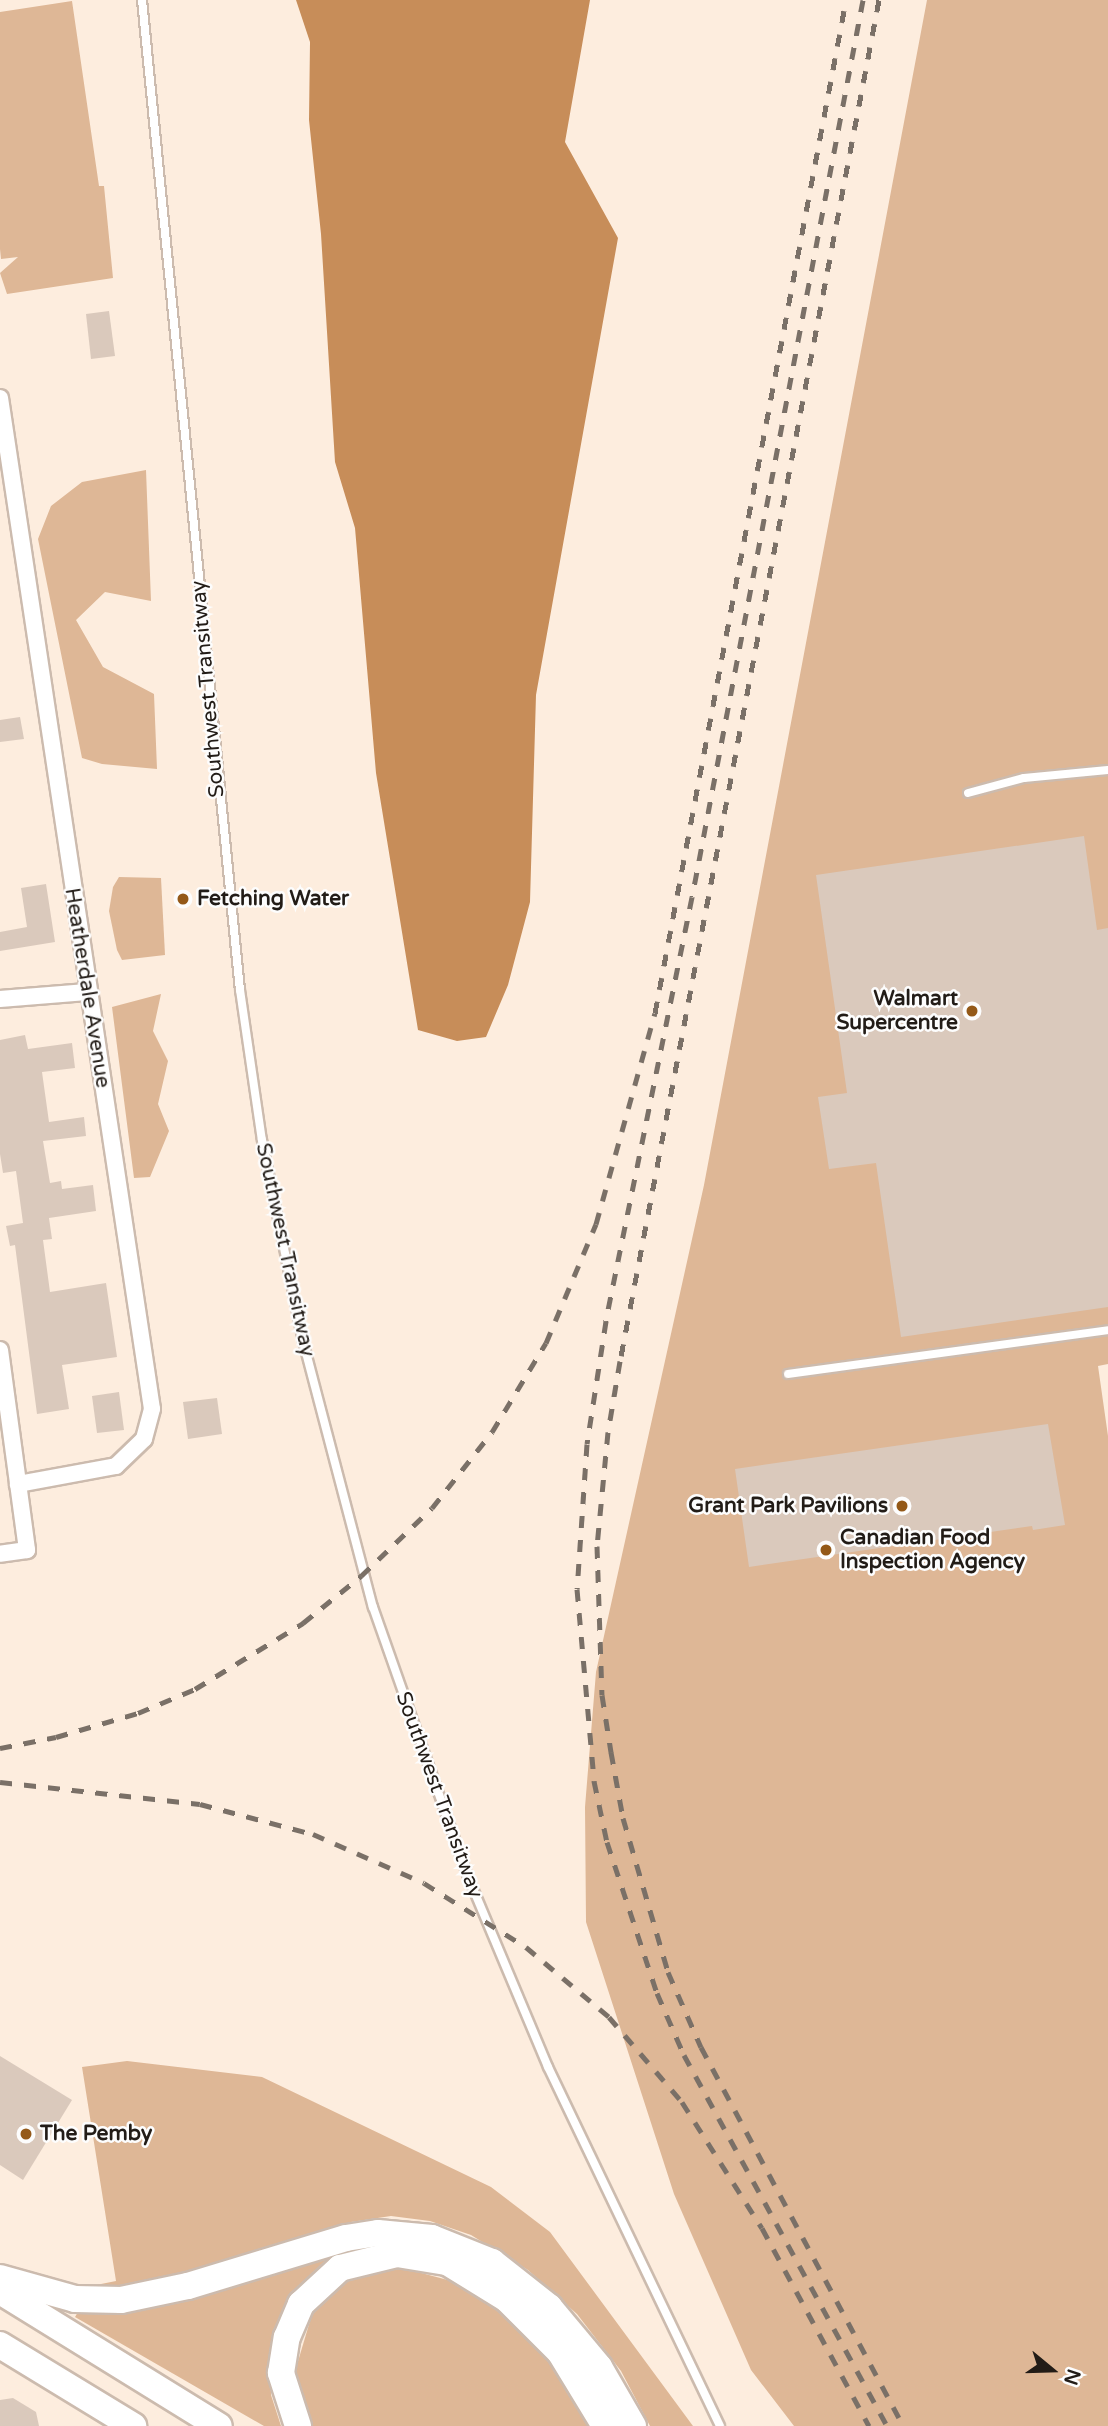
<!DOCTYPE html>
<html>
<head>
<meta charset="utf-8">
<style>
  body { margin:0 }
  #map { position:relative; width:1108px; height:2426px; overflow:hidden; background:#fdedde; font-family:"Varela Round",sans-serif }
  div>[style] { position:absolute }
  .green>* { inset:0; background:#deb796 }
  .water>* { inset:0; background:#c78d59 }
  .building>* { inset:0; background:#dac9bc }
  .roads { filter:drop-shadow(2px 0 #ccbbae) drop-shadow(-2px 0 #ccbbae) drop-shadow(0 2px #ccbbae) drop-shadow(0 -2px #ccbbae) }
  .lane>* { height:8px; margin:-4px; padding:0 4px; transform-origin:4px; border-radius:4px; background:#fff }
  .street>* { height:16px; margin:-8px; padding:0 8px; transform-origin:8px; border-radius:8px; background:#fff }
  .primary>* { height:26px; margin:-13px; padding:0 13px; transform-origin:13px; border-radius:13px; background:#fff }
  .rail>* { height:5px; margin-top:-2.5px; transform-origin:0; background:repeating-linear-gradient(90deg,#7a7067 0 12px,transparent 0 24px) }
  .dots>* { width:19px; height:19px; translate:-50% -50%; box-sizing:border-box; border:4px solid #fdfdfd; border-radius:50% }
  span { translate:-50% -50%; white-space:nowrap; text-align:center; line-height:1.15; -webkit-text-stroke:5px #fdfdfd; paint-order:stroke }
  .street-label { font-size:21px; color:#221c17 }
  .poi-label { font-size:21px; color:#221c17; font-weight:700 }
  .left { translate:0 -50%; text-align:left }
  .right { translate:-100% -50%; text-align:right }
  .north { position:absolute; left:1017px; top:2335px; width:70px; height:70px; -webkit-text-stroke:5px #fdfdfd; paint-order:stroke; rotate:109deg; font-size:19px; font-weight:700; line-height:28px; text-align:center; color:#221c17 }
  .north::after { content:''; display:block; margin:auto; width:24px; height:32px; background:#221c17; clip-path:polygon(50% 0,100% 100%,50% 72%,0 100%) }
</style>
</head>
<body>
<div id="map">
  <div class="green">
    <div style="clip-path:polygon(927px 0,1108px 0,1108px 1364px,1098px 1366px,1108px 1436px,1108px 2426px,794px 2426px,751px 2370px,674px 2194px,586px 1922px,585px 1807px,596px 1672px,704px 1185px)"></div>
    <div style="clip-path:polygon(72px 1px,99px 186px,104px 186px,113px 278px,7px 294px,0 273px,18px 257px,1px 259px,0 249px,0 12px)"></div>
    <div style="clip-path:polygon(146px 470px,151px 601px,105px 592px,76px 620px,103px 667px,154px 694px,157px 769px,102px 764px,82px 758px,38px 539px,51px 506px,82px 482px)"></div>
    <div style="clip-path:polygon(119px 877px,161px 878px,165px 955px,122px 960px,117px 950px,109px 911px,113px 887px)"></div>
    <div style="clip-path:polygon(161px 994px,153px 1031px,168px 1061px,158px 1104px,169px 1131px,150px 1177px,134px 1178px,112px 1007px)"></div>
    <div style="clip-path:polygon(127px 2061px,262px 2077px,491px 2187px,550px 2232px,693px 2426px,650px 2426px,621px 2371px,577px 2314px,528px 2270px,471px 2235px,430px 2221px,391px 2216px,351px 2222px,158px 2282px,126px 2289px,91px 2286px,116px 2281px,82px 2067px)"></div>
    <div style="clip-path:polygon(326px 2252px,343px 2252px,298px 2287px,279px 2321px,270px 2350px,271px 2395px,281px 2426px,264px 2426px,75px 2317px,78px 2312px,159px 2306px)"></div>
    <div style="clip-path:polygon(395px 2266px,459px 2283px,501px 2311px,553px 2365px,592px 2426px,313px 2426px,297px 2386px,296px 2368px,313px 2311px,348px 2280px)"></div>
  </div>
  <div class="water">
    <div style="clip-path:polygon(296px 0,590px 0,565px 142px,618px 238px,536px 695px,530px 902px,508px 985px,486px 1037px,457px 1041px,418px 1030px,376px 773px,355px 528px,335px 462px,321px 234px,309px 120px,310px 42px)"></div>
  </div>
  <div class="building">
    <div style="clip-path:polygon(109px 311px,115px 356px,91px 359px,86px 314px)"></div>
    <div style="clip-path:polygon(20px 717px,24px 739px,0 742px,0 720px)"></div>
    <div style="clip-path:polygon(1084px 836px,1097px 930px,1108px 928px,1108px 1307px,901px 1337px,876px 1163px,829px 1169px,818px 1097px,847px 1093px,816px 875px)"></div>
    <div style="clip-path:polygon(46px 884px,55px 942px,0 951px,0 932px,27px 927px,21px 888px)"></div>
    <div style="clip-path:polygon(25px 1035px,28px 1049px,72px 1043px,75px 1068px,42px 1072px,49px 1122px,84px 1117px,86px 1136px,43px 1141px,50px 1183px,61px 1181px,62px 1189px,93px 1185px,96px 1211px,49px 1218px,52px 1239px,43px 1240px,50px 1292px,106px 1283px,117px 1357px,62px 1365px,69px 1409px,37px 1414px,15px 1245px,10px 1246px,6px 1226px,23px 1223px,16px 1171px,3px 1173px,0 1154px,0 1040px)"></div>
    <div style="clip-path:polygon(119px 1392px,124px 1430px,97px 1433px,92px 1396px)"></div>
    <div style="clip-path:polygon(217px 1398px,222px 1434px,188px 1439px,183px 1402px)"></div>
    <div style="clip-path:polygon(1048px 1424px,1065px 1525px,1033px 1530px,1032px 1526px,749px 1567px,735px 1469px)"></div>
    <div style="clip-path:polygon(0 2056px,72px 2100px,23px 2180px,0 2165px)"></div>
    <div style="clip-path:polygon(13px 2398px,36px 2412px,39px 2426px,0 2426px,0 2400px)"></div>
  </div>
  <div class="roads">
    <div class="lane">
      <div style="left:142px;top:0;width:995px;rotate:84.35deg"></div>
      <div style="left:240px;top:990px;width:152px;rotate:81.7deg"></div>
      <div style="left:262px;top:1140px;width:205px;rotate:78.5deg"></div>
      <div style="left:303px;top:1341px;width:275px;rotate:75.3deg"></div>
      <div style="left:373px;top:1607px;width:288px;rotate:70.6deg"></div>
      <div style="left:469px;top:1879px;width:204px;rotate:67.2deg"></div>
      <div style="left:548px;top:2067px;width:398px;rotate:64.4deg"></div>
      <div style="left:968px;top:793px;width:58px;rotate:-15deg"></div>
      <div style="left:1024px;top:778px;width:84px;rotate:-5.4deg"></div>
      <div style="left:788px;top:1374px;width:323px;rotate:-7.8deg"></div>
    </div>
    <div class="street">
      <div style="left:0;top:398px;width:1022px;rotate:81.45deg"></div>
      <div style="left:152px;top:1409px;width:31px;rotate:105deg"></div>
      <div style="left:144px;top:1439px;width:39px;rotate:136deg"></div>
      <div style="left:116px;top:1466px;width:100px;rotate:169.6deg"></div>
      <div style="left:0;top:999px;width:87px;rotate:-4.6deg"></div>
      <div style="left:0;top:1350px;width:202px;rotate:82.3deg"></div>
      <div style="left:27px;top:1550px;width:27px;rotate:172deg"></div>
    </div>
    <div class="primary">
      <div style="left:0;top:2278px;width:78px;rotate:15.6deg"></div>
      <div style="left:75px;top:2299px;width:46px;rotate:1.2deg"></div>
      <div style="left:121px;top:2300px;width:68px;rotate:-11.8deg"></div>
      <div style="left:188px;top:2286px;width:165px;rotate:-16.9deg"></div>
      <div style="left:346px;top:2238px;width:32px;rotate:-9deg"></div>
      <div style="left:378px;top:2233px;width:54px;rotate:5.3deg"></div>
      <div style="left:432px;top:2238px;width:65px;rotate:21.8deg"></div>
      <div style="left:492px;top:2262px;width:73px;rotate:38.3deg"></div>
      <div style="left:549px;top:2307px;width:78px;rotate:50.2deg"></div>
      <div style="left:599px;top:2367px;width:68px;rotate:60deg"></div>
      <div style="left:0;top:2291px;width:257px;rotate:31.7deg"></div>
      <div style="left:0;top:2345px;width:156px;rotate:31.3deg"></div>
      <div style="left:298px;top:2426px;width:56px;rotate:-107.8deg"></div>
      <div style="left:281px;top:2373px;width:36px;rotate:-81deg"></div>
      <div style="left:287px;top:2337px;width:36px;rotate:-67deg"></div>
      <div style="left:301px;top:2304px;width:53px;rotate:-42.7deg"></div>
      <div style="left:340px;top:2268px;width:59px;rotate:-13.8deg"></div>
      <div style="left:397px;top:2254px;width:51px;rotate:9.1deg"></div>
      <div style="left:447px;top:2262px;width:70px;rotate:31.7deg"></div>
      <div style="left:507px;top:2299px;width:75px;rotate:45deg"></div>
      <div style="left:560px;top:2352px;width:87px;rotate:58.7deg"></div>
    </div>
  </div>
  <div class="rail">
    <div style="left:863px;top:0;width:913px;rotate:100.79deg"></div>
    <div style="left:692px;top:897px;width:433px;rotate:101.5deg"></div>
    <div style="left:606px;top:1321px;width:124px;rotate:98.8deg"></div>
    <div style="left:587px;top:1444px;width:145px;rotate:93.9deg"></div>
    <div style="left:577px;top:1589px;width:193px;rotate:84.9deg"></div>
    <div style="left:594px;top:1781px;width:62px;rotate:78deg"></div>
    <div style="left:607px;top:1842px;width:159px;rotate:71.7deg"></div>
    <div style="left:657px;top:1993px;width:68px;rotate:66.5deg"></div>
    <div style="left:684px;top:2055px;width:423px;rotate:61.3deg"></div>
    <div style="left:879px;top:0;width:1385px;rotate:100.77deg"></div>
    <div style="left:620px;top:1361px;width:72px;rotate:99.6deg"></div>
    <div style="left:608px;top:1432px;width:115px;rotate:95.5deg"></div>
    <div style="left:597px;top:1546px;width:149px;rotate:88.1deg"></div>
    <div style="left:602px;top:1695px;width:58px;rotate:81deg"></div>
    <div style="left:611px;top:1752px;width:67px;rotate:79.7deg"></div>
    <div style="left:623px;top:1818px;width:160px;rotate:73.7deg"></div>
    <div style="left:668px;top:1972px;width:82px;rotate:66.3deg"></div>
    <div style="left:701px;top:2047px;width:429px;rotate:61.9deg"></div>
    <div style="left:0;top:1748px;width:57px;rotate:-11.1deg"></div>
    <div style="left:56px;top:1737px;width:85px;rotate:-16.3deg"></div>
    <div style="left:138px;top:1713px;width:62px;rotate:-22.8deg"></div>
    <div style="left:195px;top:1689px;width:127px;rotate:-31.4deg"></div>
    <div style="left:303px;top:1623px;width:75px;rotate:-39deg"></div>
    <div style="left:361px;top:1576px;width:98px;rotate:-43.8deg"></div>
    <div style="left:432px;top:1508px;width:97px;rotate:-51.7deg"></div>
    <div style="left:492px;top:1432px;width:104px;rotate:-58.8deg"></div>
    <div style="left:546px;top:1343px;width:129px;rotate:-67.2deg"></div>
    <div style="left:596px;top:1224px;width:219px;rotate:-74.4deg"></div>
    <div style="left:655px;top:1013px;width:1031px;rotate:-79.32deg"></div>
    <div style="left:0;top:1782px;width:201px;rotate:6.3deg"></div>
    <div style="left:200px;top:1804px;width:117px;rotate:14.9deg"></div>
    <div style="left:313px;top:1834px;width:121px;rotate:23.8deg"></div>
    <div style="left:424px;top:1883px;width:120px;rotate:32.1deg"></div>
    <div style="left:526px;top:1947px;width:109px;rotate:40.1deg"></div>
    <div style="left:609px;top:2017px;width:112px;rotate:49.3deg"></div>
    <div style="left:682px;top:2102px;width:149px;rotate:57.6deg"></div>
    <div style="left:762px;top:2228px;width:225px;rotate:61.6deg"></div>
  </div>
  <div class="dots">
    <div style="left:183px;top:899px;background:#945918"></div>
    <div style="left:972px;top:1011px;background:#945918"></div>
    <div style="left:902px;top:1506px;background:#945918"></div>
    <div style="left:826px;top:1550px;background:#945918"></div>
    <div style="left:26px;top:2134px;background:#945918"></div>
  </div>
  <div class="street-label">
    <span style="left:208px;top:689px;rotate:-95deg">Southwest Transitway</span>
    <span style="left:87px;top:988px;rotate:81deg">Heatherdale Avenue</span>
    <span style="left:285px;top:1250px;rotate:78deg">Southwest Transitway</span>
    <span style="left:439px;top:1795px;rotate:70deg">Southwest Transitway</span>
  </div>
  <div class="poi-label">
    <span class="left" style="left:197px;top:899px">Fetching Water</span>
    <span class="right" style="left:958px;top:1011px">Walmart<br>Supercentre</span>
    <span class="right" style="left:888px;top:1506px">Grant Park Pavilions</span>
    <span class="left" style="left:840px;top:1550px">Canadian Food<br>Inspection Agency</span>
    <span class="left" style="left:40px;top:2134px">The Pemby</span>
  </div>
  <div class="north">N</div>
</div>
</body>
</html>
